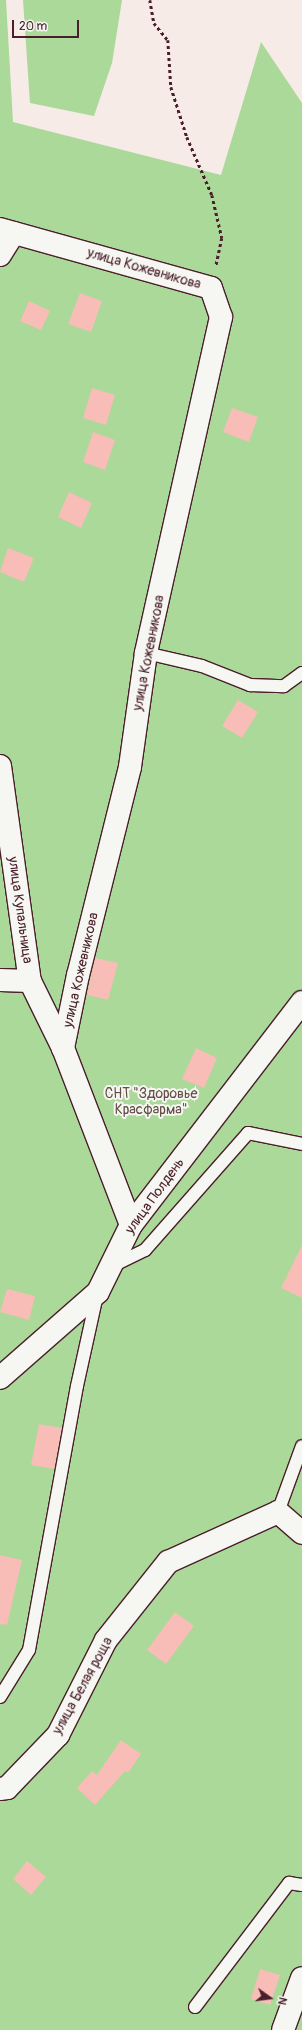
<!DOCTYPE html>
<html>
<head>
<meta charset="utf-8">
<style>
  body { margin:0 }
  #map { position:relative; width:302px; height:2030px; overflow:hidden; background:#f6ebe6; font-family:Pangolin,sans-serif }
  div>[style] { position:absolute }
  .green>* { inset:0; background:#aad999 }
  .building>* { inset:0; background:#f8bdb6 }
  .path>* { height:2.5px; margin-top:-1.25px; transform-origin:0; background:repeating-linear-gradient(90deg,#4a1f2b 0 3px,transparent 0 6px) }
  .roads { filter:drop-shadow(1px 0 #4a1f2b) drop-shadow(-1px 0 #4a1f2b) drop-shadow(0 1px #4a1f2b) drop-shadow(0 -1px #4a1f2b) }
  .lane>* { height:12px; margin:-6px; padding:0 6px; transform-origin:6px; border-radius:6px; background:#f6f6f2 }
  .street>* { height:22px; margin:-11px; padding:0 11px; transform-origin:11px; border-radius:11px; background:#f6f6f2 }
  span { translate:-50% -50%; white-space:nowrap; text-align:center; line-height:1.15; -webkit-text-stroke:4px #f6f6f2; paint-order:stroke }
  .street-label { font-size:14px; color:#4a1f2b }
  .park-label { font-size:14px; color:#624e46 }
  .north { position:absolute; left:250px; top:1978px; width:40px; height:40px; -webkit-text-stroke:3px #f6f6f2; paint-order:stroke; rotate:104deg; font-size:11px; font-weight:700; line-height:16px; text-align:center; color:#4a1f2b }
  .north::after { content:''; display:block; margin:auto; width:14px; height:18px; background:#4a1f2b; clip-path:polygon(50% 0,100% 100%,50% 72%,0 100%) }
  .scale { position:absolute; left:12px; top:20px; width:67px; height:18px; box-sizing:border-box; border:2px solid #4a1f2b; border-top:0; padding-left:5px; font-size:12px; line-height:14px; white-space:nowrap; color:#4a1f2b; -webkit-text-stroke:3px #f6f6f2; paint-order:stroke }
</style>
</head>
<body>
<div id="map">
  <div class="green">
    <div style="clip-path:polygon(0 0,6px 0,13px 122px,221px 175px,261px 42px,302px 103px,302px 2030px,0 2030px)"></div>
    <div style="clip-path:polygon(23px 0,122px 0,112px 63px,94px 116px,30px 103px)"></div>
  </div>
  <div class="building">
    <div style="clip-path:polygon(80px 293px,102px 301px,91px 332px,68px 324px)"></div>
    <div style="clip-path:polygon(29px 301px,50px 311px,41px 330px,20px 321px)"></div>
    <div style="clip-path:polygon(92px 388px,115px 395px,106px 425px,83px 418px)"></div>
    <div style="clip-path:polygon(232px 408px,258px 417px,249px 442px,223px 432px)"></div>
    <div style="clip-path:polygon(93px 432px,115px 440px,105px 470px,83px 462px)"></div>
    <div style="clip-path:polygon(69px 492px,92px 503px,81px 528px,58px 517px)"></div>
    <div style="clip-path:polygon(8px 548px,34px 558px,24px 582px,0 572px)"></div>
    <div style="clip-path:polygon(238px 700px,258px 712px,242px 738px,222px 726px)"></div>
    <div style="clip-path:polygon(95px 958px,118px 963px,108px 1000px,87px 995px)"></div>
    <div style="clip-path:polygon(196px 1048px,217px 1058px,204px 1088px,182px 1079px)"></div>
    <div style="clip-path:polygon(302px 1245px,302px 1298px,281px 1288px)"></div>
    <div style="clip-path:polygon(7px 1289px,35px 1296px,29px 1320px,0 1312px)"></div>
    <div style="clip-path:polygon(39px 1424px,62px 1428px,54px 1469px,31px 1465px)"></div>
    <div style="clip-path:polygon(0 1555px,22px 1560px,7px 1625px,0 1624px)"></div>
    <div style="clip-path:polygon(175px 1612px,194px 1626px,166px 1664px,147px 1650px)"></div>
    <div style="clip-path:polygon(121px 1740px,141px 1754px,128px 1773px,125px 1771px,95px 1805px,77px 1788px,92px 1771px,97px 1775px)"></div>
    <div style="clip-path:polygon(27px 1861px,46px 1877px,31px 1895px,13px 1879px)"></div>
    <div style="clip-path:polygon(260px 1969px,280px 1975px,270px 2005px,251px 1999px)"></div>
  </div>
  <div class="path">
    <div style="left:150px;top:0;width:23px;rotate:80deg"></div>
    <div style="left:154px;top:23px;width:22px;rotate:51deg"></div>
    <div style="left:168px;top:40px;width:47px;rotate:86.3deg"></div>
    <div style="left:171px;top:87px;width:52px;rotate:72.3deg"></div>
    <div style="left:187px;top:137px;width:63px;rotate:66.7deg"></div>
    <div style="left:212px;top:195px;width:44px;rotate:76.9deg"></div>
    <div style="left:222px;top:238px;width:29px;rotate:102deg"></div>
  </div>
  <div class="roads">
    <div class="lane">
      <div style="left:146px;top:653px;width:57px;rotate:13.1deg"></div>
      <div style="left:202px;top:666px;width:52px;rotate:21.6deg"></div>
      <div style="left:250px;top:685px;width:34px;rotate:2deg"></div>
      <div style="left:284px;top:686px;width:22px;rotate:-36deg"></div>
      <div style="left:112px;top:1266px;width:37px;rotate:-26deg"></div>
      <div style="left:145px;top:1250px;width:156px;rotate:-48.6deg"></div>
      <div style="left:248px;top:1133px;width:55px;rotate:11.5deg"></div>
      <div style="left:278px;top:1512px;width:70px;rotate:-70deg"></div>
      <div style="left:0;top:1697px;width:55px;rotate:-58.3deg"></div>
      <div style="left:29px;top:1650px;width:268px;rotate:-79.7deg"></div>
      <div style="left:77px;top:1386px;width:93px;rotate:-77.6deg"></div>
      <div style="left:195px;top:2007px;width:156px;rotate:-52.8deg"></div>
      <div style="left:289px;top:1883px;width:13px;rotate:9deg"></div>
    </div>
    <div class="street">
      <div style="left:0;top:229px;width:219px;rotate:15.6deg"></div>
      <div style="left:211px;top:288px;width:31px;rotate:71deg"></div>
      <div style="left:221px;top:317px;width:344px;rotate:102.6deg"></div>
      <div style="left:146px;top:653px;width:115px;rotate:98deg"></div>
      <div style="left:130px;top:767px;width:214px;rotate:104deg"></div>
      <div style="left:78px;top:975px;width:75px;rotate:101.6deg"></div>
      <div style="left:63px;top:1048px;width:190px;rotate:69deg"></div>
      <div style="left:0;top:255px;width:26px;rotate:-58deg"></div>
      <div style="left:0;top:766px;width:217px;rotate:82.1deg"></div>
      <div style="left:30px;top:981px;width:75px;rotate:63.8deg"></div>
      <div style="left:0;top:980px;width:30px;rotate:2deg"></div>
      <div style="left:0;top:1378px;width:130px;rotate:-41.3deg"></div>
      <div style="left:98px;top:1292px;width:75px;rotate:-63.8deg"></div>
      <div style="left:131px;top:1225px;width:281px;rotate:-52.5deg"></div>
      <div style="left:0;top:1789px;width:7px;rotate:-8deg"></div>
      <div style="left:7px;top:1788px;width:74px;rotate:-46.1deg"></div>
      <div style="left:58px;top:1735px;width:106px;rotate:-63.2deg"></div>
      <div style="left:106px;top:1640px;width:100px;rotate:-51.5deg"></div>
      <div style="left:168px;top:1562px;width:121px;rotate:-24.4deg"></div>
      <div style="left:278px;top:1512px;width:32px;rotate:41deg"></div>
      <div style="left:283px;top:2030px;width:55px;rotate:-69.9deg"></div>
    </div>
  </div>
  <div class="street-label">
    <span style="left:144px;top:269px;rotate:16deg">улица Кожевникова</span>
    <span style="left:149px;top:653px;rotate:-79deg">улица Кожевникова</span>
    <span style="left:20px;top:910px;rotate:82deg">улица Купальница</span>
    <span style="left:81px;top:970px;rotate:-77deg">улица Кожевникова</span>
    <span style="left:155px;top:1196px;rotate:-54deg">улица Полдень</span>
    <span style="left:83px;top:1686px;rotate:-61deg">улица Белая роща</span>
  </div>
  <div class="park-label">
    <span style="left:151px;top:1102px">СНТ "Здоровье<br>Красфарма"</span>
  </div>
  <div class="north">N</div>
  <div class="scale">20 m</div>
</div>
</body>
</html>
